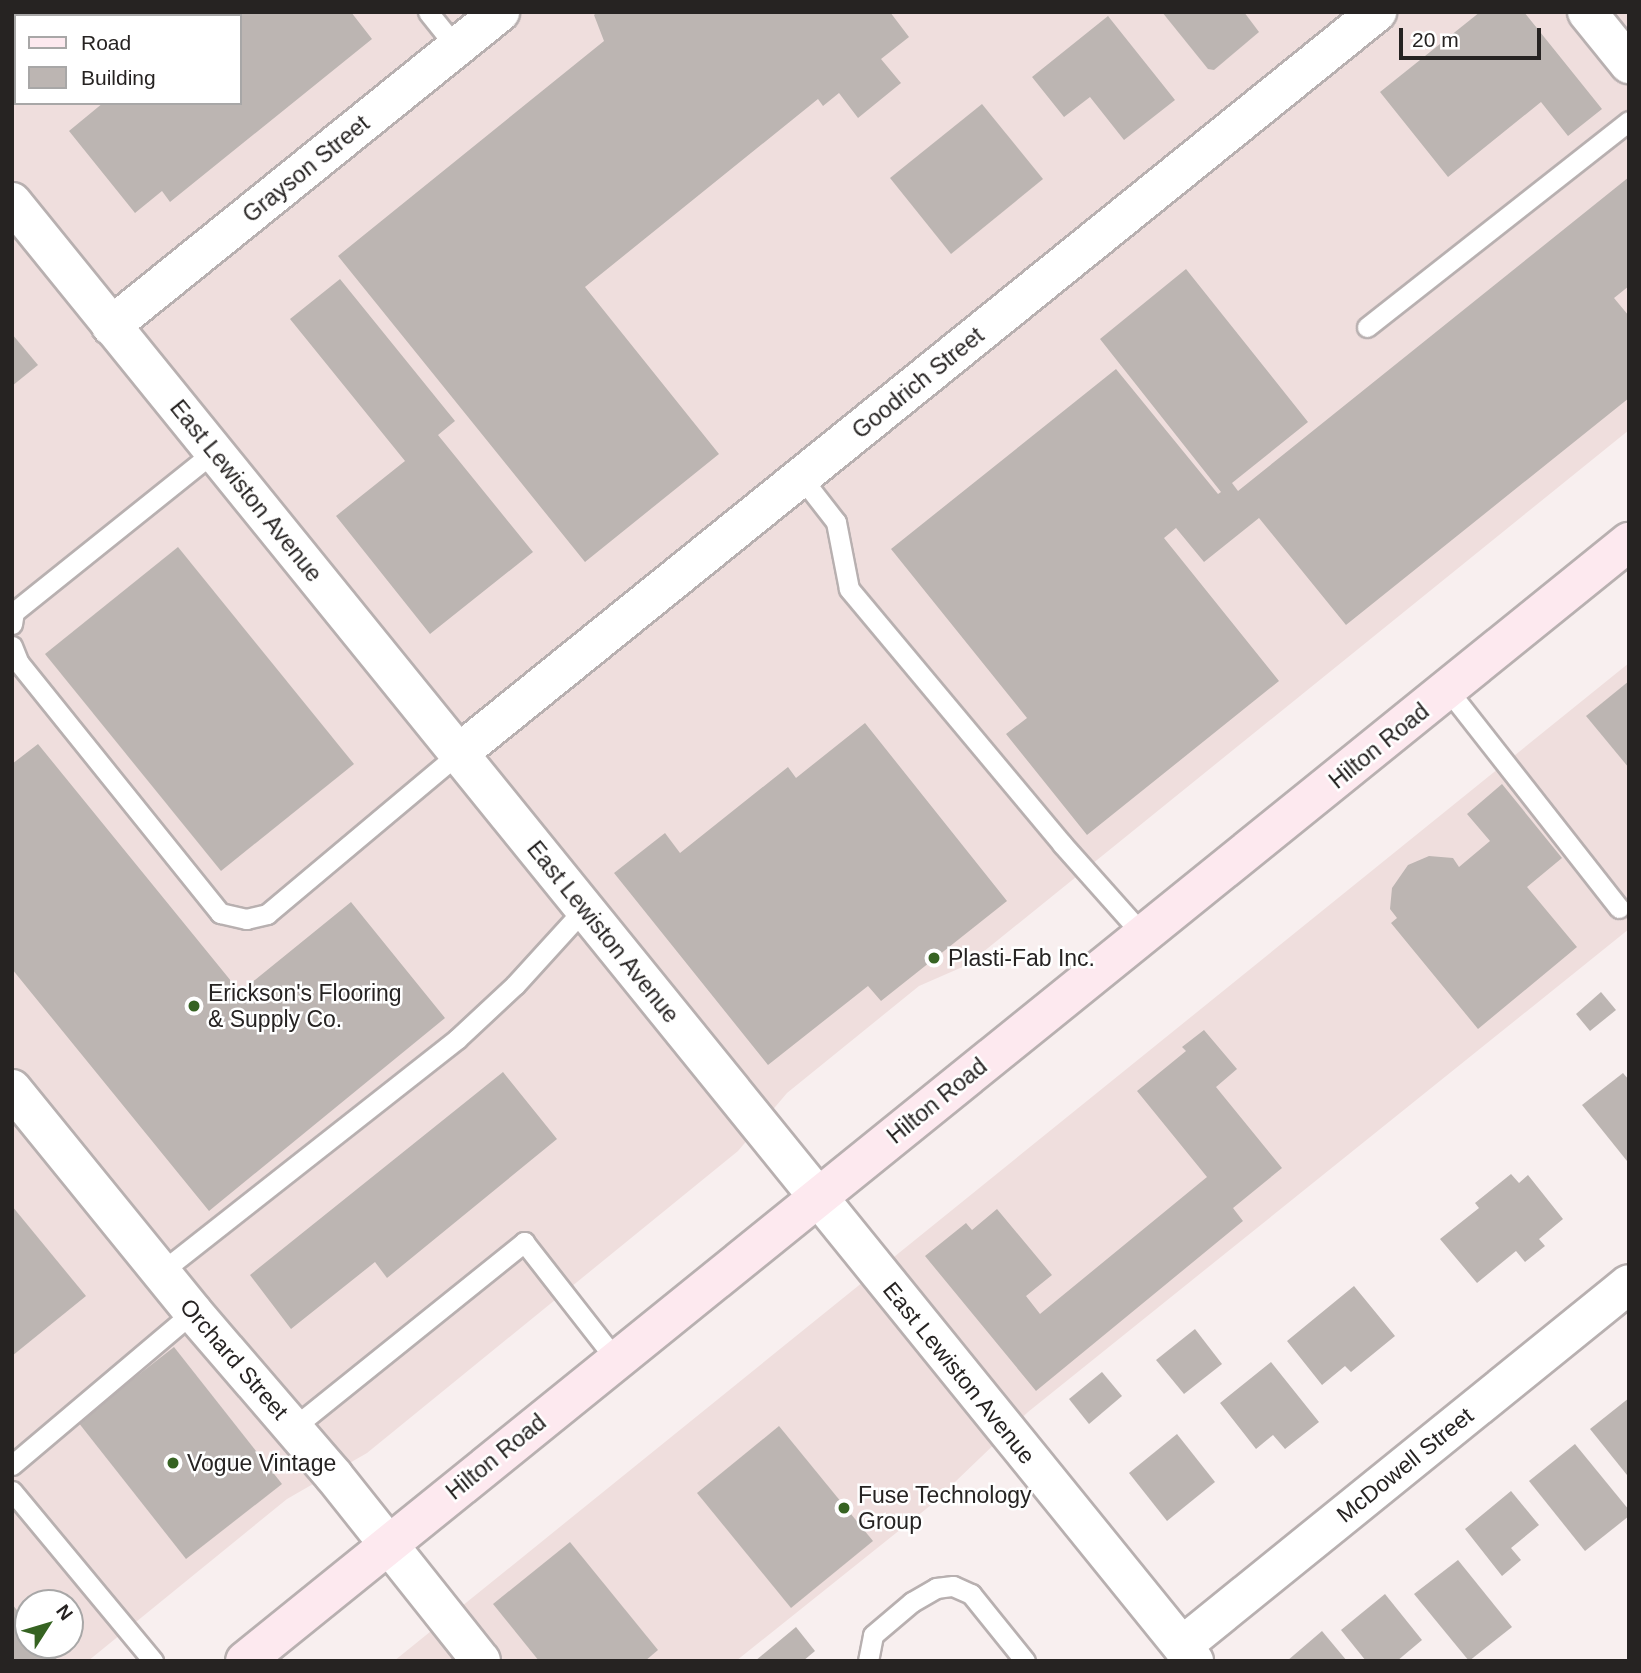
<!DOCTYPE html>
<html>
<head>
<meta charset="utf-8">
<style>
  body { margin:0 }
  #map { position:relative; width:1641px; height:1673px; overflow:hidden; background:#f8efef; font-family:Helvetica,sans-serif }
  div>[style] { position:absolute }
  .built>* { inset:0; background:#efdedd }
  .building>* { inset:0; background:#bcb5b2 }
  .roads { filter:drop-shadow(2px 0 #b8b0b0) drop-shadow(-2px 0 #b8b0b0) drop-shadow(0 2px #b8b0b0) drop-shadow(0 -2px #b8b0b0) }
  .lane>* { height:19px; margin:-9.5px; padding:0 9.5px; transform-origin:9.5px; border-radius:9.5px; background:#fff }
  .street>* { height:38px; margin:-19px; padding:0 19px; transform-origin:19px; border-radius:19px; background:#fff }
  .secondary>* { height:38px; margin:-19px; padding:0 19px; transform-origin:19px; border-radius:19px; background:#fde9ef }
  .dots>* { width:19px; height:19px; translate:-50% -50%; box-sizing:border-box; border:4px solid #fff; border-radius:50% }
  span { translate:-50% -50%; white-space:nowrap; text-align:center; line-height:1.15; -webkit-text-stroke:5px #fff; paint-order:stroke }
  .street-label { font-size:23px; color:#262322 }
  .poi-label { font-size:23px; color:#262322 }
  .left { translate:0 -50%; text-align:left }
  .frame { position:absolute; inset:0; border:14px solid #262322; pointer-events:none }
  .legend { position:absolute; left:14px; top:14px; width:228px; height:91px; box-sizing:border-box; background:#fff; border:2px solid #a8a7a7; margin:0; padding:9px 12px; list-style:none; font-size:21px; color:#262322 }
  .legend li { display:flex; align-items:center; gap:14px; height:35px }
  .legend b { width:35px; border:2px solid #a8a7a7 }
  .north { position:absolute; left:14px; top:1589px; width:70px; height:70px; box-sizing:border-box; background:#fff; border:2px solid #a8a7a7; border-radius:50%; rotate:53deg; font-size:19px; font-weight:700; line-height:28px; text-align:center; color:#262322 }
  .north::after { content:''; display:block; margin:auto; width:24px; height:32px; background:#366322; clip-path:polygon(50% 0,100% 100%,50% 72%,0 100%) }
  .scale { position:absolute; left:1399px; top:28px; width:142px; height:32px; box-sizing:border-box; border:4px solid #262322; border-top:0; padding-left:9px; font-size:21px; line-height:24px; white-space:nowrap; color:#262322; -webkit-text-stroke:5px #fff; paint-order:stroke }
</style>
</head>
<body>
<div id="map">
  <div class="built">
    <div style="clip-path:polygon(evenodd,12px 12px,1629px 12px,1629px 430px,967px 965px,919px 986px,787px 1093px,738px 1151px,367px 1453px,287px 1499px,88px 1661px,12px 1661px,12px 12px,16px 16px,240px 16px,240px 103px,16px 103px,16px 16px,12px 12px,28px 1603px,70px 1603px,70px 1645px,28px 1645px,28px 1603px)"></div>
    <div style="clip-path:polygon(1629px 663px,1629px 929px,1028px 1412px,931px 1505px,736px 1661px,394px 1661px)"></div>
  </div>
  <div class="building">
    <div style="clip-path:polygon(199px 12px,351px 12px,372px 39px,170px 202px,162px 191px,135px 213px,69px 131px,103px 103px,240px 103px,240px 16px,202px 16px)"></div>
    <div style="clip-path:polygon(597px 12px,890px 12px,909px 37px,881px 59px,901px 83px,858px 118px,839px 93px,823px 106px,818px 99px,585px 287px,719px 454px,585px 562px,338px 256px,604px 41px,594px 15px)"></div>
    <div style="clip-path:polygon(1162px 12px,1244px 12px,1259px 32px,1214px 70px,1208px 69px)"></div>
    <div style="clip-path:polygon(1480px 12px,1524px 12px,1602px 109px,1568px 136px,1541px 102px,1448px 177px,1380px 92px)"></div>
    <div style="clip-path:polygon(1108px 16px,1175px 100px,1124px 140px,1090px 97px,1064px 117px,1032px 77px)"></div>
    <div style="clip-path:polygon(982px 104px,1043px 179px,951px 254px,890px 178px)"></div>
    <div style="clip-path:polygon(1629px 177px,1629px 286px,1614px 298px,1629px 316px,1629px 398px,1346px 625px,1259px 518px,1204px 562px,1176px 528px,1164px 538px,1279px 681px,1087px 835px,1006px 734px,1027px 718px,891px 549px,1116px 369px,1218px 494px,1221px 492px,1100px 339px,1186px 269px,1308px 422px,1232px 483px,1238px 491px)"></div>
    <div style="clip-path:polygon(340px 279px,455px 421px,438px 435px,533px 552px,430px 634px,336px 516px,405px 461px,290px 319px)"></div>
    <div style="clip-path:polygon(12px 334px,38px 365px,12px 386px)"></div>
    <div style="clip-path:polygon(178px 547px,354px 764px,221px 871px,45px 654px)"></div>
    <div style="clip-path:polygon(1629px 681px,1629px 768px,1586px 716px)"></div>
    <div style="clip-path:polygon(865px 723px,1007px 901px,881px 1001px,868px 986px,768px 1065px,614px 873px,665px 833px,680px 853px,788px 767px,796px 778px)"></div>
    <div style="clip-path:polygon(38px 744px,240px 992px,351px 902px,445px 1018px,209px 1211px,12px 969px,12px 764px)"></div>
    <div style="clip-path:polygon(1502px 784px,1562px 858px,1527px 887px,1577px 947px,1478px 1029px,1391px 923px,1397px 918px,1390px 909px,1392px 888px,1408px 865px,1429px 856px,1453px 858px,1459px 867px,1490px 841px,1467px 814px)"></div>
    <div style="clip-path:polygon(1601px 992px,1616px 1010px,1590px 1031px,1576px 1014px)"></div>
    <div style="clip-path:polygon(1204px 1030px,1237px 1069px,1216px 1087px,1282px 1168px,1233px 1208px,1243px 1221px,1036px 1391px,925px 1256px,966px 1223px,972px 1230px,997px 1209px,1052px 1275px,1026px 1296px,1040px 1314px,1207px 1177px,1137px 1091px,1186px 1051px,1182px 1047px)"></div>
    <div style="clip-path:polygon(503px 1072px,557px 1139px,387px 1278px,375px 1262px,291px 1329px,250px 1275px)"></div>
    <div style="clip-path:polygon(1623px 1073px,1629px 1080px,1627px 1161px,1582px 1105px)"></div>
    <div style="clip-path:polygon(1511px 1174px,1519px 1183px,1528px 1175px,1563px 1219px,1539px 1239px,1545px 1246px,1525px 1262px,1516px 1251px,1477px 1283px,1440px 1239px,1479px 1208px,1475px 1203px)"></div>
    <div style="clip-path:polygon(12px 1206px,86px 1296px,12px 1356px)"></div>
    <div style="clip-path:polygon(1354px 1286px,1395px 1336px,1351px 1372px,1345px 1366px,1322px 1385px,1287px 1341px)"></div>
    <div style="clip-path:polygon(1195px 1329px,1222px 1364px,1184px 1394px,1156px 1360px)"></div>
    <div style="clip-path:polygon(174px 1347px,282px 1484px,186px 1559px,78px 1422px)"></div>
    <div style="clip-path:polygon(1271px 1362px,1319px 1422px,1285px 1449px,1273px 1435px,1256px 1449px,1220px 1403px)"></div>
    <div style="clip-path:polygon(1102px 1372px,1122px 1396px,1089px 1424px,1069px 1399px)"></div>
    <div style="clip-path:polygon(1629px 1398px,1629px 1474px,1627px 1475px,1590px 1429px)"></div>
    <div style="clip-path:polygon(779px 1426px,873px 1541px,791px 1608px,697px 1493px)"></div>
    <div style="clip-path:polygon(1177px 1434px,1215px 1482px,1167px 1521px,1129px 1473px)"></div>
    <div style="clip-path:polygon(1575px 1444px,1629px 1510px,1629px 1516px,1585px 1551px,1529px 1481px)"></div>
    <div style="clip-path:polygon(1511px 1491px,1539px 1525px,1511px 1548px,1521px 1560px,1502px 1576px,1465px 1529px)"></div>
    <div style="clip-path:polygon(570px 1542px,658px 1650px,645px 1661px,539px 1661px,493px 1604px)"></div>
    <div style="clip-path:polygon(1458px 1560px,1512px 1627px,1469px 1661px,1414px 1594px)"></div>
    <div style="clip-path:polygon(1385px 1594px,1422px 1640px,1397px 1661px,1366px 1661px,1341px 1630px)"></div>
    <div style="clip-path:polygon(12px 1604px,28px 1624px,28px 1645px,45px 1645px,58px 1661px,12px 1661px)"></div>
    <div style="clip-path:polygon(796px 1627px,815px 1651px,803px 1661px,755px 1661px)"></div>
    <div style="clip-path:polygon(1322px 1631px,1347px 1661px,1287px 1661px)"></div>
  </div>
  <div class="roads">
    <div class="lane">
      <div style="left:428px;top:12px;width:45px;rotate:51.3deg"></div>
      <div style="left:99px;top:16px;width:6px;rotate:-45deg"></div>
      <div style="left:12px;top:83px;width:5px;rotate:-37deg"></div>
      <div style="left:1367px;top:327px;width:333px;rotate:-38.2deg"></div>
      <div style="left:801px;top:477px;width:57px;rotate:52.1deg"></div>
      <div style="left:836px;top:522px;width:68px;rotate:79deg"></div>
      <div style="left:849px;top:589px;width:332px;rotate:50.1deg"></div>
      <div style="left:1062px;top:844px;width:122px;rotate:48.3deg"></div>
      <div style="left:12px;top:624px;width:12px;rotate:-81deg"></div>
      <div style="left:14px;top:612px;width:258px;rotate:-38.7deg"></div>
      <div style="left:12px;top:646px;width:18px;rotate:68deg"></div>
      <div style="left:19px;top:663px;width:321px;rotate:51.2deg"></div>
      <div style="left:220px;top:913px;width:27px;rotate:13deg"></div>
      <div style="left:246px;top:919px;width:22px;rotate:-13deg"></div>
      <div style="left:267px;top:914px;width:251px;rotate:-40deg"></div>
      <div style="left:1448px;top:690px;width:277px;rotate:51.9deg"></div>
      <div style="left:161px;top:1272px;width:377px;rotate:-38.2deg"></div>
      <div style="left:457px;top:1039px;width:79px;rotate:-43deg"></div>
      <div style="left:515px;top:985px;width:104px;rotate:-47.7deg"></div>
      <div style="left:293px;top:1428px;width:297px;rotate:-38.8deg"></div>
      <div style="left:524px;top:1242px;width:151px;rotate:52deg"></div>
      <div style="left:12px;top:1465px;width:237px;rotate:-40.2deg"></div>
      <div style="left:12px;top:1491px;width:221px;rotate:50.3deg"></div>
      <div style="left:868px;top:1661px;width:26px;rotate:-79deg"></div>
      <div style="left:873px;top:1635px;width:51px;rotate:-40.2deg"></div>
      <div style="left:912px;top:1602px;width:28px;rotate:-30deg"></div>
      <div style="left:936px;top:1588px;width:17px;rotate:-7deg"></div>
      <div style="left:953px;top:1586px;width:20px;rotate:24deg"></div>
      <div style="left:971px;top:1594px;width:86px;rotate:51.1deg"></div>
    </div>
    <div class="street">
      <div style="left:1587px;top:12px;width:67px;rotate:51.1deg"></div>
      <div style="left:12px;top:202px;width:1878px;rotate:50.99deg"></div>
      <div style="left:111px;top:326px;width:500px;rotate:-38.9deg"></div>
      <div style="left:459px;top:753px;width:1180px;rotate:-38.91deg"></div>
      <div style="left:12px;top:1089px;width:287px;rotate:50.9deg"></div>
      <div style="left:193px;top:1312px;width:216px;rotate:49.3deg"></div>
      <div style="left:334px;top:1476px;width:236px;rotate:51.5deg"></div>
      <div style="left:1182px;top:1646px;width:575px;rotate:-39deg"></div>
    </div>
    <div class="secondary">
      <div style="left:245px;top:1661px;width:1780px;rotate:-38.96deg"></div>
    </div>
  </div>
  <div class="dots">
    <div style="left:934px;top:958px;background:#366322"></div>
    <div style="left:194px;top:1006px;background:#366322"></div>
    <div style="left:173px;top:1463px;background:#366322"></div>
    <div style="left:844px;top:1508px;background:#366322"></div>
  </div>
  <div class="street-label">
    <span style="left:306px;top:169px;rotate:-39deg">Grayson Street</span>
    <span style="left:918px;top:383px;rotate:-39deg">Goodrich Street</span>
    <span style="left:246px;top:491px;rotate:51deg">East Lewiston Avenue</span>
    <span style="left:1379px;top:746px;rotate:-39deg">Hilton Road</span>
    <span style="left:603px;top:932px;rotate:51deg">East Lewiston Avenue</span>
    <span style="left:937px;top:1101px;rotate:-39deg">Hilton Road</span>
    <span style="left:234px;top:1359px;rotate:49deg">Orchard Street</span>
    <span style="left:959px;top:1373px;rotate:51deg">East Lewiston Avenue</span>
    <span style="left:496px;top:1457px;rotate:-39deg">Hilton Road</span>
    <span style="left:1405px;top:1465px;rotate:-39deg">McDowell Street</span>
  </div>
  <div class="poi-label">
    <span class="left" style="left:948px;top:958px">Plasti-Fab Inc.</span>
    <span class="left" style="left:208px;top:1006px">Erickson's Flooring<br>&amp; Supply Co.</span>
    <span class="left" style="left:187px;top:1463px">Vogue Vintage</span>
    <span class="left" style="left:858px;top:1508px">Fuse Technology<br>Group</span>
  </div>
  <div class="frame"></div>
  <ul class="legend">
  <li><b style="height:9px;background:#fde9ef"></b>Road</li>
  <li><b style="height:19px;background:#bcb5b2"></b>Building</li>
  </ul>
  <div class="north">N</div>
  <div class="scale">20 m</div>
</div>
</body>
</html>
